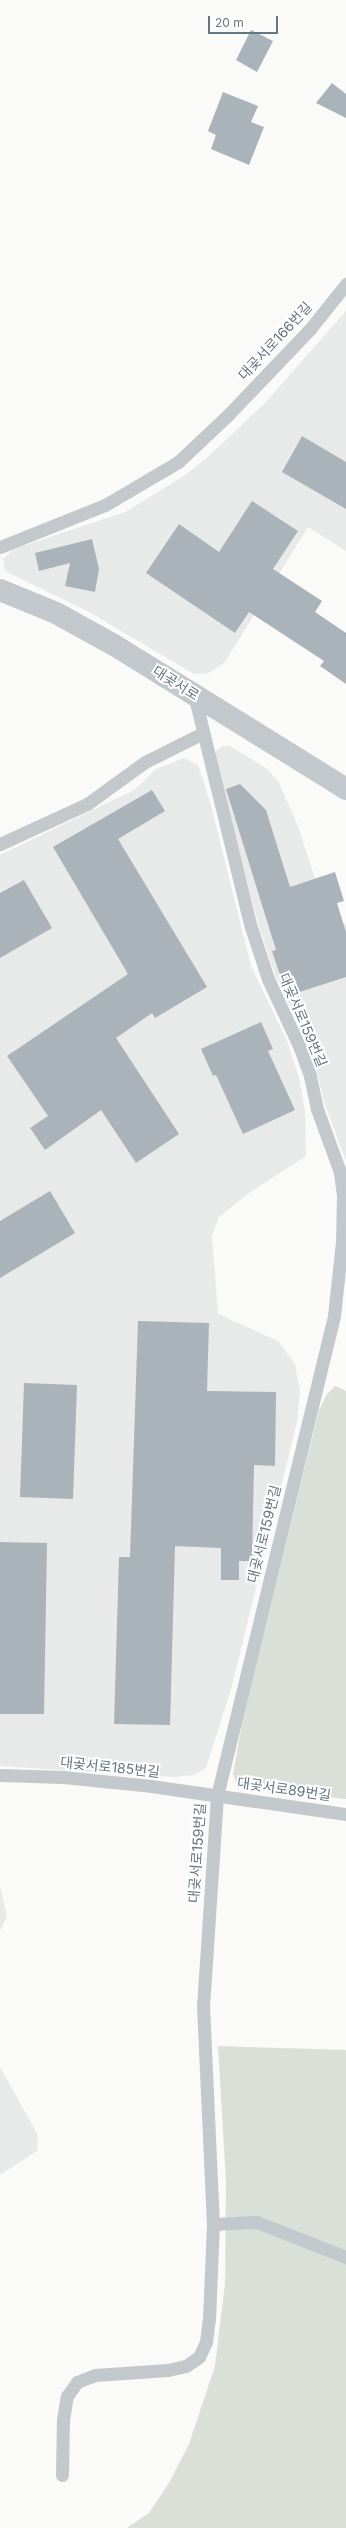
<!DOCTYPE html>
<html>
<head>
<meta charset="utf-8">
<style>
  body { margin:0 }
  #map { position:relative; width:346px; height:2528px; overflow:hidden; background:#fafaf8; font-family:Inter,"Noto Sans KR",sans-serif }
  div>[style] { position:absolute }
  .built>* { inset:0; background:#e8e9e9 }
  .green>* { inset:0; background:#dadfd7 }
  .building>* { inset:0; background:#aab3b9 }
  .service>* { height:13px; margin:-6.5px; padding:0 6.5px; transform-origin:6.5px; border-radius:6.5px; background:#c3c8cc }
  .tertiary>* { height:22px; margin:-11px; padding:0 11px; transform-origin:11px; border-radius:11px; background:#c3c8cc }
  span { translate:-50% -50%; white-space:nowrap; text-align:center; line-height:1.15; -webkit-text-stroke:4px #fff; paint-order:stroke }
  .street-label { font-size:14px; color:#657683 }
  .scale { position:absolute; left:208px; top:16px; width:70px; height:18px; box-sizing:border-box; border:2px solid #657683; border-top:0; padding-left:5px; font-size:12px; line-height:14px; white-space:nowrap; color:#657683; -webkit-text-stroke:3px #fff; paint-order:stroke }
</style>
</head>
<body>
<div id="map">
  <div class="built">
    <div style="clip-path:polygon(346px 311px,346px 551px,308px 527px,225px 662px,209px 673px,194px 674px,89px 612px,5px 571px,3px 559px,14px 549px,125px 512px,184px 476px,208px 457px,265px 403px)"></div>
    <div style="clip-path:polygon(222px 746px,230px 746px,243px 754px,266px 768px,278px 781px,298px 826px,330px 924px,346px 924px,346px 1161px,325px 1105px,314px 1061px,304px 1034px,276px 978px,259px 926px,214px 757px,217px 750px)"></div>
    <div style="clip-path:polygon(184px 758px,198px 765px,211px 805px,251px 966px,287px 1041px,299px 1078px,305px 1111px,306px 1156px,249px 1193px,219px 1217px,212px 1236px,218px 1314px,278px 1341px,295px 1364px,300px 1391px,297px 1422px,231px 1689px,206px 1768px,194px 1775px,174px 1777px,0 1766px,0 855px,134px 790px,156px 769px)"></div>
    <div style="clip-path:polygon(0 1886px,7px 1916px,0 1931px)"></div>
    <div style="clip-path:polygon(0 2067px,38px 2135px,37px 2151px,0 2175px)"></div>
  </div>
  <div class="green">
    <div style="clip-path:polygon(335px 1386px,346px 1391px,346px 1799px,247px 1788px,237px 1784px,233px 1774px,243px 1718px,319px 1410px,327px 1394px)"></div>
    <div style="clip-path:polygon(218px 2046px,346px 2050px,346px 2528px,127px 2528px,149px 2513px,169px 2483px,189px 2444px,215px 2366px,225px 2284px,226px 2181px)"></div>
  </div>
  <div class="building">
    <div style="clip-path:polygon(251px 30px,273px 41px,257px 72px,236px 60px)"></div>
    <div style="clip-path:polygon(332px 83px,346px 94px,346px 118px,316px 103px)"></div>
    <div style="clip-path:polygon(223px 92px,258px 106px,251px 122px,264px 127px,249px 165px,211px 149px,216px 135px,208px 131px)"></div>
    <div style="clip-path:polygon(302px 436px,346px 462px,346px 509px,282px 472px)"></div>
    <div style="clip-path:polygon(252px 501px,298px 531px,273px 569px,322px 601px,315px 612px,346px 633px,346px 684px,320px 666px,324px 661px,249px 612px,235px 633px,146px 573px,179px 524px,219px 552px)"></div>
    <div style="clip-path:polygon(92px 539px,99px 569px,95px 592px,65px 586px,70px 563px,39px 571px,35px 553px)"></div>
    <div style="clip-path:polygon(240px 784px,266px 810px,290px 887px,335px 872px,344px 901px,337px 903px,346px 932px,346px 977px,287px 996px,272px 951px,276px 950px,226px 789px)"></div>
    <div style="clip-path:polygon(152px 790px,165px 811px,118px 839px,207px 987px,155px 1018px,152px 1013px,116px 1038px,179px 1134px,136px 1163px,101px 1110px,45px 1150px,30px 1128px,48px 1116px,7px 1056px,128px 974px,53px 847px)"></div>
    <div style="clip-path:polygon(24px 880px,52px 928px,0 958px,0 893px)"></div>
    <div style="clip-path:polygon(261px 1022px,273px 1049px,268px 1051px,295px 1110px,243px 1134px,216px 1075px,213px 1076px,201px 1049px)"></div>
    <div style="clip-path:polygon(50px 1191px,75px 1233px,0 1278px,0 1221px)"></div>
    <div style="clip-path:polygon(138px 1321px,209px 1323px,207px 1391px,276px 1392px,275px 1466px,254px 1465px,252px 1561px,239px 1561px,239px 1580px,221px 1580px,221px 1548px,175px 1546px,170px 1725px,114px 1724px,119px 1557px,130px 1557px)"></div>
    <div style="clip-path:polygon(24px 1383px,77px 1385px,73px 1499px,20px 1497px)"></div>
    <div style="clip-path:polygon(0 1542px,47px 1543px,44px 1714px,0 1714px)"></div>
  </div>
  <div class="service">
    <div style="left:0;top:547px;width:113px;rotate:-21.8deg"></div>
    <div style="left:105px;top:505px;width:85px;rotate:-30.5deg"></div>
    <div style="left:178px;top:462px;width:66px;rotate:-43.2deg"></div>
    <div style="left:226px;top:417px;width:122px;rotate:-46.3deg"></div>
    <div style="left:310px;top:329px;width:58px;rotate:-51.3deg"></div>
    <div style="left:194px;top:694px;width:240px;rotate:76.3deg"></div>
    <div style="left:251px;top:927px;width:55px;rotate:71.9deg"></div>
    <div style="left:268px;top:979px;width:76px;rotate:65.1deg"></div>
    <div style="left:300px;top:1048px;width:30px;rotate:70deg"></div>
    <div style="left:310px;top:1076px;width:34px;rotate:78deg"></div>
    <div style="left:317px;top:1109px;width:67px;rotate:69.9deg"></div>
    <div style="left:340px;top:1172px;width:24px;rotate:83deg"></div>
    <div style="left:343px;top:1196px;width:46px;rotate:91.2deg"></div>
    <div style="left:342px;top:1242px;width:74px;rotate:96.2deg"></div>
    <div style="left:334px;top:1316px;width:494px;rotate:103.7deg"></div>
    <div style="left:217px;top:1796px;width:209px;rotate:93.8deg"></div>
    <div style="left:203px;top:2005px;width:219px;rotate:87.4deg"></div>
    <div style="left:213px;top:2224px;width:44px;rotate:-2.6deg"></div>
    <div style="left:257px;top:2222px;width:96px;rotate:21.5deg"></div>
    <div style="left:0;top:844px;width:96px;rotate:-24.7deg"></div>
    <div style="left:87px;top:804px;width:72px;rotate:-35.9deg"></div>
    <div style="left:145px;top:762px;width:65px;rotate:-26.6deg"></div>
    <div style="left:0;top:1775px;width:63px;rotate:1.8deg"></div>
    <div style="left:63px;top:1777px;width:88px;rotate:5.8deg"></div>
    <div style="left:151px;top:1786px;width:197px;rotate:8.2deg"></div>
    <div style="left:62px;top:2475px;width:55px;rotate:-89deg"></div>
    <div style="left:63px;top:2420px;width:24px;rotate:-81deg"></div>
    <div style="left:67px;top:2396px;width:17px;rotate:-54deg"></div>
    <div style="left:77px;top:2382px;width:19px;rotate:-21deg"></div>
    <div style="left:95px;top:2375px;width:73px;rotate:-3.9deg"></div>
    <div style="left:168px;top:2370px;width:18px;rotate:-13deg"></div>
    <div style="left:186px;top:2366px;width:16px;rotate:-35deg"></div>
    <div style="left:199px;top:2357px;width:17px;rotate:-65deg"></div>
    <div style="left:206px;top:2342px;width:23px;rotate:-83deg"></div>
    <div style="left:209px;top:2319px;width:95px;rotate:-87.6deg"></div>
  </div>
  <div class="tertiary">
    <div style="left:0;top:590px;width:61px;rotate:22.3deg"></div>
    <div style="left:56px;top:613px;width:66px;rotate:28.9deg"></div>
    <div style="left:114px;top:645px;width:273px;rotate:31.8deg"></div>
  </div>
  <div class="street-label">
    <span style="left:275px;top:341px;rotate:-47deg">대곶서로166번길</span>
    <span style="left:176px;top:683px;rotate:32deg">대곶서로</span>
    <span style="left:303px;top:1020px;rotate:67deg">대곶서로159번길</span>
    <span style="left:264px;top:1534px;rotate:-76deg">대곶서로159번길</span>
    <span style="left:110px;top:1767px;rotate:6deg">대곶서로185번길</span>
    <span style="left:284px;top:1789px;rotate:8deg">대곶서로89번길</span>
    <span style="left:197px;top:1853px;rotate:-86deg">대곶서로159번길</span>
  </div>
  <div class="scale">20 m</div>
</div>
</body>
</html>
